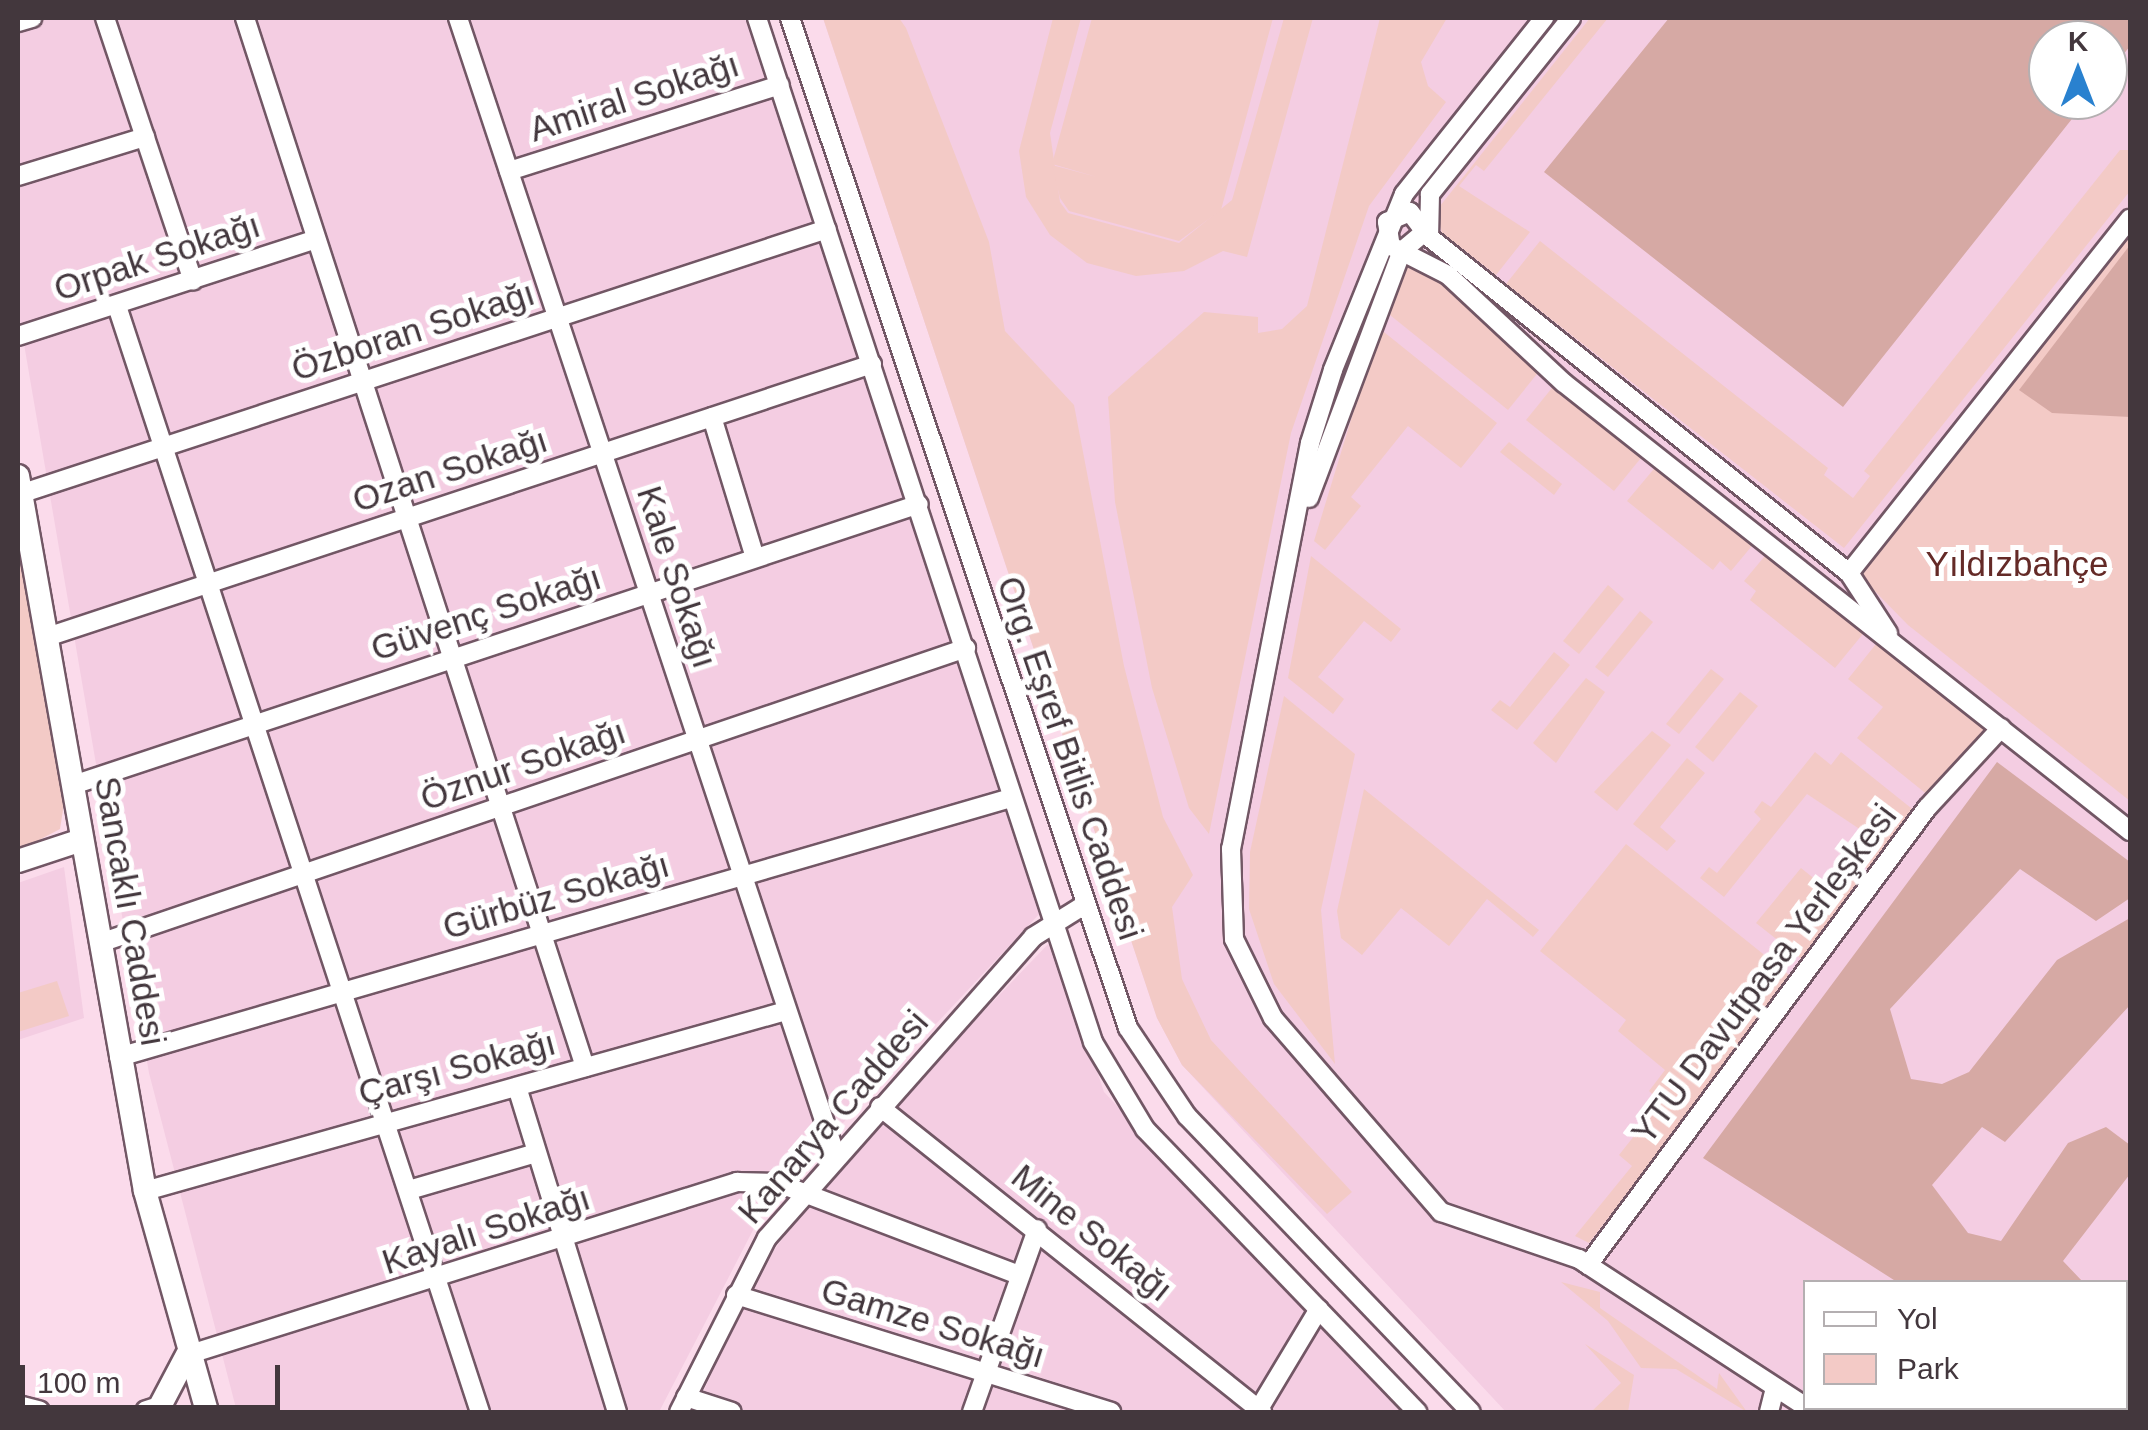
<!DOCTYPE html>
<html>
<head>
<meta charset="utf-8">
<style>
  body { margin:0 }
  #map { position:relative; width:2148px; height:1430px; overflow:hidden; background:#fbdbeb; font-family:Arial,sans-serif }
  div>[style] { position:absolute }
  .built>* { inset:0; background:#f4cde2 }
  .green>* { inset:0; background:#f3cac6 }
  .forest>* { inset:0; background:#d6a9a4 }
  .roads { filter:drop-shadow(2px 0 #725765) drop-shadow(-2px 0 #725765) drop-shadow(0 2px #725765) drop-shadow(0 -2px #725765) }
  .minor>* { height:18px; margin:-9px; padding:0 9px; transform-origin:9px; border-radius:9px; background:#fff }
  .major>* { height:22px; margin:-11px; padding:0 11px; transform-origin:11px; border-radius:11px; background:#fff }
  span { translate:-50% -50%; white-space:nowrap; text-align:center; line-height:1.15; -webkit-text-stroke:10px #fff; paint-order:stroke }
  .street-label { font-size:35px; color:#43373d }
  .park-label { font-size:35px; color:#642a27 }
  .frame { position:absolute; inset:0; border:20px solid #43373d; pointer-events:none }
  .legend { position:absolute; left:1803px; top:1280px; width:325px; height:130px; box-sizing:border-box; background:#fff; border:2px solid #b4afb1; margin:0; padding:12px 18px; list-style:none; font-size:30px; color:#43373d }
  .legend li { display:flex; align-items:center; gap:20px; height:50px }
  .legend b { width:50px; border:2px solid #b4afb1 }
  .north { position:absolute; left:2028px; top:20px; width:100px; height:100px; box-sizing:border-box; background:#fff; border:2px solid #b4afb1; border-radius:50%; rotate:0deg; font-size:28px; font-weight:700; line-height:40px; text-align:center; color:#43373d }
  .north::after { content:''; display:block; margin:auto; width:35px; height:45px; background:#2981cf; clip-path:polygon(50% 0,100% 100%,50% 72%,0 100%) }
  .scale { position:absolute; left:20px; top:1365px; width:260px; height:45px; box-sizing:border-box; border:5px solid #43373d; border-top:0; padding-left:12px; font-size:30px; line-height:35px; white-space:nowrap; color:#43373d; -webkit-text-stroke:8px #fff; paint-order:stroke }
</style>
</head>
<body>
<div id="map">
  <div class="built">
    <div style="clip-path:polygon(18px 18px,745px 18px,1043px 910px,766px 1205px,659px 1412px,237px 1412px,149px 1073px,18px 309px)"></div>
    <div style="clip-path:polygon(evenodd,823px 18px,2130px 18px,2130px 1412px,1506px 1412px,1182px 1065px,1157px 1018px,823px 18px,2048px 40px,2108px 40px,2108px 100px,2048px 100px,2048px 40px,823px 18px,1806px 1282px,2126px 1282px,2126px 1408px,1806px 1408px,1806px 1282px)"></div>
    <div style="clip-path:polygon(64px 867px,84px 1018px,18px 1040px,18px 883px)"></div>
    <div style="clip-path:polygon(1053px 939px,1104px 1092px,1404px 1412px,694px 1412px,759px 1270px,846px 1155px)"></div>
  </div>
  <div class="green">
    <div style="clip-path:polygon(823px 18px,899px 18px,906px 28px,989px 242px,1005px 331px,1074px 405px,1124px 666px,1163px 817px,1193px 875px,1172px 907px,1182px 979px,1211px 1040px,1352px 1192px,1327px 1214px,1182px 1065px,1157px 1018px)"></div>
    <div style="clip-path:polygon(1053px 18px,1081px 18px,1050px 133px,1060px 202px,1068px 213px,1179px 243px,1232px 200px,1284px 18px,1313px 18px,1247px 257px,1223px 251px,1184px 271px,1136px 276px,1087px 263px,1050px 235px,1026px 197px,1019px 151px)"></div>
    <div style="clip-path:polygon(1092px 18px,1273px 18px,1221px 210px,1179px 241px,1069px 211px,1060px 198px,1052px 165px,1097px 177px,1052px 164px)"></div>
    <div style="clip-path:polygon(1380px 18px,1447px 18px,1421px 62px,1428px 86px,1446px 102px,1369px 206px,1291px 433px,1209px 834px,1189px 808px,1152px 688px,1115px 502px,1108px 397px,1204px 312px,1258px 317px,1258px 333px,1282px 329px,1307px 306px)"></div>
    <div style="clip-path:polygon(1590px 18px,1608px 18px,1484px 171px,1476px 165px,1459px 186px,1530px 232px,1496px 275px,1442px 233px,1436px 211px)"></div>
    <div style="clip-path:polygon(2120px 150px,2130px 150px,2130px 191px,1844px 548px,1506px 284px,1540px 241px,1828px 468px,1824px 475px,1853px 498px,1870px 476px,1864px 471px)"></div>
    <div style="clip-path:polygon(2130px 229px,2130px 801px,1908px 625px,1859px 575px)"></div>
    <div style="clip-path:polygon(1407px 260px,1445px 279px,1541px 369px,1508px 410px,1385px 311px)"></div>
    <div style="clip-path:polygon(1379px 328px,1497px 423px,1461px 468px,1408px 426px,1351px 497px,1361px 506px,1325px 550px,1314px 541px)"></div>
    <div style="clip-path:polygon(1556px 383px,1645px 453px,1614px 491px,1526px 420px)"></div>
    <div style="clip-path:polygon(1509px 442px,1562px 484px,1554px 495px,1500px 452px)"></div>
    <div style="clip-path:polygon(1658px 464px,1756px 541px,1731px 571px,1720px 561px,1713px 570px,1627px 501px)"></div>
    <div style="clip-path:polygon(18px 538px,65px 797px,60px 829px,18px 851px)"></div>
    <div style="clip-path:polygon(1769px 551px,1867px 629px,1835px 668px,1750px 600px,1756px 591px,1744px 581px)"></div>
    <div style="clip-path:polygon(1311px 556px,1401px 629px,1391px 642px,1364px 621px,1318px 677px,1344px 699px,1333px 714px,1288px 678px)"></div>
    <div style="clip-path:polygon(1608px 585px,1624px 599px,1579px 654px,1563px 641px)"></div>
    <div style="clip-path:polygon(1640px 611px,1653px 622px,1608px 677px,1595px 667px)"></div>
    <div style="clip-path:polygon(1880px 639px,1992px 728px,1929px 796px,1857px 738px,1883px 707px,1848px 679px)"></div>
    <div style="clip-path:polygon(1554px 652px,1570px 665px,1517px 730px,1491px 710px,1500px 700px,1510px 707px)"></div>
    <div style="clip-path:polygon(1711px 669px,1724px 679px,1679px 734px,1666px 724px)"></div>
    <div style="clip-path:polygon(1586px 678px,1605px 692px,1556px 763px,1533px 743px)"></div>
    <div style="clip-path:polygon(1740px 692px,1758px 706px,1713px 762px,1695px 747px)"></div>
    <div style="clip-path:polygon(1284px 696px,1355px 754px,1321px 910px,1335px 1064px,1274px 984px,1249px 909px,1250px 852px)"></div>
    <div style="clip-path:polygon(1652px 731px,1671px 745px,1617px 811px,1594px 792px)"></div>
    <div style="clip-path:polygon(1815px 752px,1831px 765px,1841px 752px,1916px 812px,1871px 872px,1854px 857px,1870px 836px,1807px 794px,1724px 897px,1700px 878px,1709px 867px,1717px 873px,1761px 819px,1754px 812px,1762px 801px,1771px 807px)"></div>
    <div style="clip-path:polygon(1687px 758px,1705px 773px,1660px 827px,1676px 841px,1667px 851px,1633px 824px)"></div>
    <div style="clip-path:polygon(1364px 789px,1539px 930px,1533px 937px,1487px 899px,1449px 946px,1401px 908px,1362px 955px,1341px 938px,1337px 911px)"></div>
    <div style="clip-path:polygon(1626px 844px,1793px 978px,1589px 1243px,1575px 1236px,1632px 1166px,1619px 1155px,1661px 1102px,1649px 1091px,1665px 1070px,1618px 1031px,1626px 1020px,1540px 951px)"></div>
    <div style="clip-path:polygon(1801px 868px,1827px 889px,1845px 868px,1864px 882px,1805px 962px,1756px 923px)"></div>
    <div style="clip-path:polygon(57px 981px,69px 1016px,18px 1032px,18px 993px)"></div>
    <div style="clip-path:polygon(1561px 1282px,1600px 1292px,1600px 1308px,1717px 1389px,1719px 1373px,1747px 1412px,1676px 1369px,1641px 1368px,1608px 1321px)"></div>
    <div style="clip-path:polygon(1585px 1344px,1634px 1375px,1628px 1412px,1591px 1412px,1621px 1383px)"></div>
  </div>
  <div class="forest">
    <div style="clip-path:polygon(1669px 18px,2130px 18px,2130px 46px,2108px 74px,2108px 40px,2048px 40px,2048px 100px,2087px 100px,1843px 407px,1544px 172px)"></div>
    <div style="clip-path:polygon(2130px 245px,2130px 417px,2052px 413px,2019px 390px)"></div>
    <div style="clip-path:polygon(1997px 762px,2130px 862px,2130px 898px,2096px 921px,2020px 869px,1890px 1009px,1911px 1079px,1942px 1084px,1969px 1072px,2057px 960px,2130px 918px,2130px 1005px,2005px 1142px,1982px 1127px,1932px 1185px,1968px 1233px,2001px 1241px,2068px 1143px,2106px 1127px,2130px 1145px,2130px 1174px,2063px 1261px,2083px 1282px,1897px 1282px,1703px 1158px)"></div>
  </div>
  <div class="roads">
    <div class="minor">
      <div style="left:105px;top:18px;width:277px;rotate:71.5deg"></div>
      <div style="left:245px;top:18px;width:1103px;rotate:72.04deg"></div>
      <div style="left:458px;top:18px;width:1199px;rotate:71.63deg"></div>
      <div style="left:757px;top:18px;width:1078px;rotate:71.83deg"></div>
      <div style="left:1093px;top:1042px;width:101px;rotate:59.1deg"></div>
      <div style="left:1145px;top:1129px;width:393px;rotate:46.1deg"></div>
      <div style="left:790px;top:18px;width:1065px;rotate:71.5deg"></div>
      <div style="left:1128px;top:1028px;width:106px;rotate:56.2deg"></div>
      <div style="left:1187px;top:1116px;width:410px;rotate:46.2deg"></div>
      <div style="left:1544px;top:18px;width:225px;rotate:128.5deg"></div>
      <div style="left:1404px;top:194px;width:190px;rotate:112deg"></div>
      <div style="left:1333px;top:370px;width:77px;rotate:107.5deg"></div>
      <div style="left:1310px;top:443px;width:414px;rotate:101deg"></div>
      <div style="left:1231px;top:849px;width:90px;rotate:88.1deg"></div>
      <div style="left:1234px;top:939px;width:88px;rotate:63.7deg"></div>
      <div style="left:1273px;top:1018px;width:257px;rotate:49.1deg"></div>
      <div style="left:1441px;top:1212px;width:146px;rotate:18.8deg"></div>
      <div style="left:1579px;top:1259px;width:280px;rotate:33.1deg"></div>
      <div style="left:1571px;top:18px;width:226px;rotate:128.7deg"></div>
      <div style="left:1430px;top:194px;width:43px;rotate:91.3deg"></div>
      <div style="left:1429px;top:237px;width:538px;rotate:38.66deg"></div>
      <div style="left:1849px;top:573px;width:72px;rotate:57deg"></div>
      <div style="left:18px;top:22px;width:15px;rotate:-16deg"></div>
      <div style="left:509px;top:171px;width:284px;rotate:-17.6deg"></div>
      <div style="left:18px;top:176px;width:133px;rotate:-17.1deg"></div>
      <div style="left:1402px;top:251px;width:30px;rotate:-40deg"></div>
      <div style="left:1425px;top:232px;width:25px;rotate:-127deg"></div>
      <div style="left:1410px;top:212px;width:25px;rotate:157deg"></div>
      <div style="left:1387px;top:222px;width:24px;rotate:81deg"></div>
      <div style="left:1391px;top:246px;width:64px;rotate:27deg"></div>
      <div style="left:1448px;top:275px;width:158px;rotate:43deg"></div>
      <div style="left:1564px;top:383px;width:722px;rotate:38.36deg"></div>
      <div style="left:117px;top:306px;width:1164px;rotate:71.83deg"></div>
      <div style="left:18px;top:336px;width:313px;rotate:-18deg"></div>
      <div style="left:712px;top:417px;width:147px;rotate:73deg"></div>
      <div style="left:20px;top:494px;width:849px;rotate:-18.18deg"></div>
      <div style="left:1309px;top:498px;width:264px;rotate:-69.4deg"></div>
      <div style="left:1849px;top:573px;width:452px;rotate:-51.6deg"></div>
      <div style="left:47px;top:637px;width:869px;rotate:-18.31deg"></div>
      <div style="left:73px;top:785px;width:891px;rotate:-18.37deg"></div>
      <div style="left:100px;top:943px;width:915px;rotate:-18.81deg"></div>
      <div style="left:119px;top:1057px;width:929px;rotate:-16.19deg"></div>
      <div style="left:517px;top:1087px;width:340px;rotate:72.9deg"></div>
      <div style="left:880px;top:1107px;width:489px;rotate:38.6deg"></div>
      <div style="left:409px;top:1190px;width:132px;rotate:-16.2deg"></div>
      <div style="left:145px;top:1191px;width:666px;rotate:-15.69deg"></div>
      <div style="left:1588px;top:1265px;width:569px;rotate:-53.43deg"></div>
      <div style="left:1927px;top:808px;width:109px;rotate:-47.2deg"></div>
      <div style="left:736px;top:1295px;width:393px;rotate:17.3deg"></div>
      <div style="left:187px;top:1355px;width:577px;rotate:-17.46deg"></div>
      <div style="left:737px;top:1182px;width:41px;rotate:1.4deg"></div>
      <div style="left:778px;top:1183px;width:258px;rotate:20.9deg"></div>
      <div style="left:686px;top:1397px;width:48px;rotate:18.1deg"></div>
      <div style="left:679px;top:1412px;width:195px;rotate:-63.2deg"></div>
      <div style="left:767px;top:1238px;width:402px;rotate:-48.5deg"></div>
      <div style="left:1033px;top:937px;width:62px;rotate:-31.9deg"></div>
      <div style="left:972px;top:1412px;width:194px;rotate:-70.4deg"></div>
      <div style="left:1257px;top:1412px;width:120px;rotate:-59deg"></div>
      <div style="left:1769px;top:1412px;width:21px;rotate:-76deg"></div>
    </div>
    <div class="major">
      <div style="left:18px;top:476px;width:726px;rotate:79.93deg"></div>
      <div style="left:145px;top:1191px;width:230px;rotate:74.3deg"></div>
      <div style="left:18px;top:861px;width:67px;rotate:-18.2deg"></div>
      <div style="left:18px;top:1407px;width:21px;rotate:14deg"></div>
      <div style="left:147px;top:1412px;width:13px;rotate:-18deg"></div>
      <div style="left:159px;top:1408px;width:60px;rotate:-62.2deg"></div>
    </div>
  </div>
  <div class="street-label">
    <span style="left:634px;top:97px;rotate:-18deg">Amiral Sokağı</span>
    <span style="left:157px;top:257px;rotate:-18deg">Orpak Sokağı</span>
    <span style="left:413px;top:331px;rotate:-18deg">Özboran Sokağı</span>
    <span style="left:450px;top:470px;rotate:-18deg">Ozan Sokağı</span>
    <span style="left:677px;top:577px;rotate:72deg">Kale Sokağı</span>
    <span style="left:486px;top:613px;rotate:-18deg">Güvenç Sokağı</span>
    <span style="left:1070px;top:758px;rotate:71deg">Org. Eşref Bitlis Caddesi</span>
    <span style="left:523px;top:765px;rotate:-19deg">Öznur Sokağı</span>
    <span style="left:556px;top:896px;rotate:-16deg">Gürbüz Sokağı</span>
    <span style="left:130px;top:911px;rotate:80deg">Sancaklı Caddesi</span>
    <span style="left:1764px;top:974px;rotate:-53deg">YTU Davutpasa Yerleşkesi</span>
    <span style="left:457px;top:1068px;rotate:-15deg">Çarşı Sokağı</span>
    <span style="left:833px;top:1117px;rotate:-49deg">Kanarya Caddesi</span>
    <span style="left:486px;top:1230px;rotate:-18deg">Kayalı Sokağı</span>
    <span style="left:1092px;top:1233px;rotate:39deg">Mine Sokağı</span>
    <span style="left:933px;top:1323px;rotate:17deg">Gamze Sokağı</span>
  </div>
  <div class="park-label">
    <span style="left:2017px;top:564px">Yıldızbahçe</span>
  </div>
  <div class="frame"></div>
  <ul class="legend">
  <li><b style="height:12px;background:#fff"></b>Yol</li>
  <li><b style="height:28px;background:#f3cac6"></b>Park</li>
  </ul>
  <div class="north">K</div>
  <div class="scale">100 m</div>
</div>
</body>
</html>
